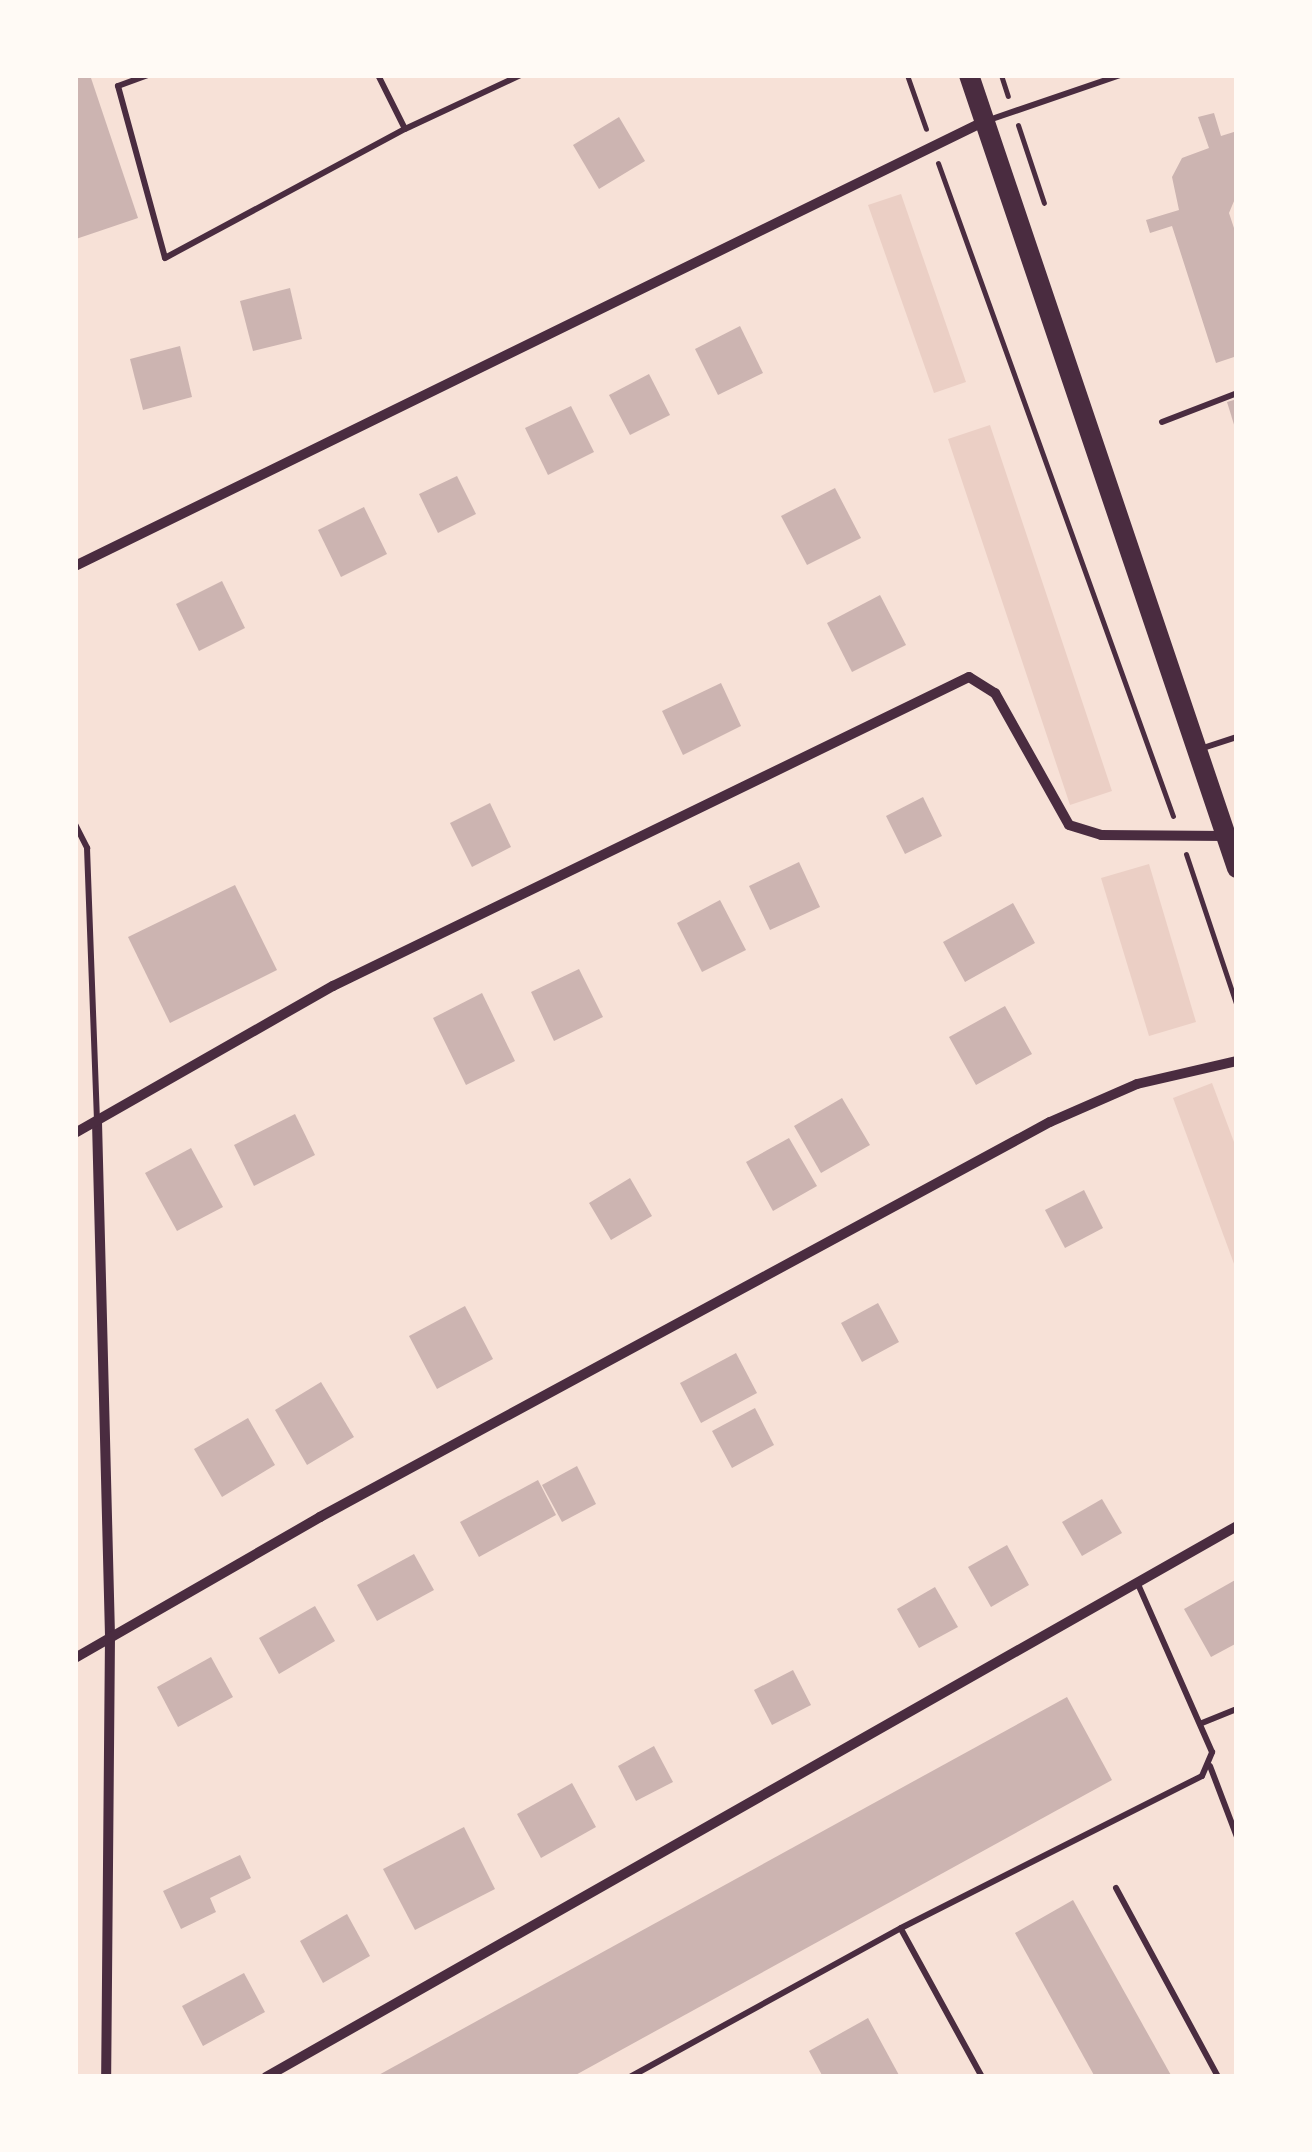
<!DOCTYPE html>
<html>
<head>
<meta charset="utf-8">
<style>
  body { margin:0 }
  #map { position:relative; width:1312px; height:2152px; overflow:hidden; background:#f7e1d7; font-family:Montserrat,sans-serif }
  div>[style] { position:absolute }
  .green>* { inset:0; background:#ebcfc5 }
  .building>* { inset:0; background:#ccb4b1 }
  .path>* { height:5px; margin:-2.5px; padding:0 2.5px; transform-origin:2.5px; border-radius:2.5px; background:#4a2c40 }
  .service>* { height:6px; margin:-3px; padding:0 3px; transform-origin:3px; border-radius:3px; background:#4a2c40 }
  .minor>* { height:10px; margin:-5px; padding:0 5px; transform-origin:5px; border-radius:5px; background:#4a2c40 }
  .secondary>* { height:20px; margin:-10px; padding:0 10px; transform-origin:10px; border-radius:10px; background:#4a2c40 }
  span { translate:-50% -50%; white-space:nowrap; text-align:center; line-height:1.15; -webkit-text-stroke:10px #fffaf5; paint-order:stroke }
  .frame { position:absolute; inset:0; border:78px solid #fffaf5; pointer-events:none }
</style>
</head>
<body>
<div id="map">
  <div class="green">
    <div style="clip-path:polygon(901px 194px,966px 382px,934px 393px,868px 205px)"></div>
    <div style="clip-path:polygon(990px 425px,1112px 791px,1070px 805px,948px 439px)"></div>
    <div style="clip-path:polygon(1149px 864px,1196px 1022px,1149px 1036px,1101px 878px)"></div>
    <div style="clip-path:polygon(1212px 1083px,1237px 1150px,1237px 1272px,1173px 1098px)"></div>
  </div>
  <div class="building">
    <div style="clip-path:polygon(75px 75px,90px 75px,138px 218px,76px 239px)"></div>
    <div style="clip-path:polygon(1214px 113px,1221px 136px,1237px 131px,1237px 194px,1229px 213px,1237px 237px,1237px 356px,1216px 363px,1172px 226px,1150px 233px,1146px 220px,1179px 210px,1172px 177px,1182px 158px,1209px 148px,1198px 117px)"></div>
    <div style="clip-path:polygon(619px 117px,645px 161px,599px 189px,573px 145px)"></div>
    <div style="clip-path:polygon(290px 288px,302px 339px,253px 351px,240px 301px)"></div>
    <div style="clip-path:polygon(740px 326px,763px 373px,718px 395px,695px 349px)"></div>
    <div style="clip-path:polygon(180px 346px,192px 397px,143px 410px,130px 359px)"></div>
    <div style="clip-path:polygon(649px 374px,670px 415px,630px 435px,609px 395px)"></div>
    <div style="clip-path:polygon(1237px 399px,1237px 431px,1236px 431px,1227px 402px)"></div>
    <div style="clip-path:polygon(571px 406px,594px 452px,548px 475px,525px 428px)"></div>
    <div style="clip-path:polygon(457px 476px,476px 514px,438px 533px,419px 494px)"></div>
    <div style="clip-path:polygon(835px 488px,861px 538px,807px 565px,781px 516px)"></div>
    <div style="clip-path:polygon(364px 507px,387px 554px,341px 577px,318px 530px)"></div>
    <div style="clip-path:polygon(222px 581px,245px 628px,199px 651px,176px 604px)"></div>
    <div style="clip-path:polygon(880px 595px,906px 645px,852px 672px,827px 623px)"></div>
    <div style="clip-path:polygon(721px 683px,741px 726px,683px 755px,662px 711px)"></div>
    <div style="clip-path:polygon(923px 797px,942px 836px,905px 854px,886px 816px)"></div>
    <div style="clip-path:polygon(490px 803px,511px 847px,472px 867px,450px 823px)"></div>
    <div style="clip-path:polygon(799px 862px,820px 907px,770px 930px,749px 886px)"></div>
    <div style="clip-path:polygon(235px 885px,277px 970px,170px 1023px,128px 937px)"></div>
    <div style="clip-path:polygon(720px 900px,746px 950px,702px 972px,677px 923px)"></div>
    <div style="clip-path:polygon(1013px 903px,1035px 943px,965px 982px,943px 942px)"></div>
    <div style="clip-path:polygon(579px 969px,603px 1017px,554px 1041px,531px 992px)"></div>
    <div style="clip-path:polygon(482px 993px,515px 1061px,466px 1085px,433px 1018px)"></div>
    <div style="clip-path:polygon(1005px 1006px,1032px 1054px,976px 1085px,949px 1037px)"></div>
    <div style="clip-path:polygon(842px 1098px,870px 1145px,821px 1173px,794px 1126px)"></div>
    <div style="clip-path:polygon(295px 1114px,315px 1155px,254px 1186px,234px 1145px)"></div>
    <div style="clip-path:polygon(789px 1138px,817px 1186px,773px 1211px,746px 1162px)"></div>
    <div style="clip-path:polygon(191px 1148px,223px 1207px,177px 1231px,145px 1173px)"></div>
    <div style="clip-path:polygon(630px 1178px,652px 1216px,611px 1240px,589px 1203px)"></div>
    <div style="clip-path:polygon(1084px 1190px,1103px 1228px,1065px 1248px,1045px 1210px)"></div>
    <div style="clip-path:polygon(878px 1303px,899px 1342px,862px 1362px,841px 1323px)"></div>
    <div style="clip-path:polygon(465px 1306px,493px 1359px,437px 1389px,409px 1336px)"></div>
    <div style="clip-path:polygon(736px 1353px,757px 1393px,701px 1423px,680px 1383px)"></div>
    <div style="clip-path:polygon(321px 1382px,354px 1437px,307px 1465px,275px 1410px)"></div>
    <div style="clip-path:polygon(755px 1408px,774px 1445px,732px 1468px,712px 1431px)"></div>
    <div style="clip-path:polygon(248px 1418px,275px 1465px,222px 1497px,194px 1449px)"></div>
    <div style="clip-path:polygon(577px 1466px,596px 1504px,562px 1522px,542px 1485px)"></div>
    <div style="clip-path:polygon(538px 1480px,556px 1515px,479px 1557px,460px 1522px)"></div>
    <div style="clip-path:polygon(1102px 1499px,1122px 1533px,1082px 1556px,1062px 1522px)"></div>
    <div style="clip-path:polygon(1007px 1545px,1029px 1585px,991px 1607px,968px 1567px)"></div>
    <div style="clip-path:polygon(414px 1554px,434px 1590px,377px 1621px,357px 1585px)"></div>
    <div style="clip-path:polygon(1237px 1579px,1237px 1643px,1211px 1657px,1184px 1609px)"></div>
    <div style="clip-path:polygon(935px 1587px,958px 1627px,919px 1648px,897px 1609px)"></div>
    <div style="clip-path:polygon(315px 1606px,335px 1641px,279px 1674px,259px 1638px)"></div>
    <div style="clip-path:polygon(211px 1657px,233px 1697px,178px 1727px,157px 1687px)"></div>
    <div style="clip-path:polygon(793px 1670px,811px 1705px,772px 1725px,754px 1690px)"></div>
    <div style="clip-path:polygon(1067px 1697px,1112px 1780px,572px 2077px,375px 2077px)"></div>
    <div style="clip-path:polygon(654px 1746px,673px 1782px,636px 1801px,618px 1766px)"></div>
    <div style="clip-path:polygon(572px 1783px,596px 1827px,541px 1858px,517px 1814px)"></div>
    <div style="clip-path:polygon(464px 1827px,495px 1889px,415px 1930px,383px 1869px)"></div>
    <div style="clip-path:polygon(240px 1855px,251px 1878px,210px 1898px,216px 1912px,181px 1929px,163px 1891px)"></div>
    <div style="clip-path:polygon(1073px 1900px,1172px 2077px,1095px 2077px,1015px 1933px)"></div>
    <div style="clip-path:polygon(347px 1914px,370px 1956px,323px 1983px,300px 1941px)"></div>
    <div style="clip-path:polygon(244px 1973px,265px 2012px,203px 2046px,182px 2006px)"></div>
    <div style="clip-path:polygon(868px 2018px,900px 2077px,823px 2077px,809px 2051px)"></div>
  </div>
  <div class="path">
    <div style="left:907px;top:75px;width:57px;rotate:70.6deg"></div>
    <div style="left:1001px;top:75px;width:22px;rotate:72deg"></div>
    <div style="left:1018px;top:125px;width:82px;rotate:71.6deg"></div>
    <div style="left:938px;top:163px;width:694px;rotate:70.21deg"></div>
    <div style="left:1186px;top:854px;width:160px;rotate:71.5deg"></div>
  </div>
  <div class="service">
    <div style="left:148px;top:75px;width:32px;rotate:160deg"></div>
    <div style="left:118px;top:86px;width:178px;rotate:74.7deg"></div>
    <div style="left:165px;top:258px;width:272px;rotate:-28.3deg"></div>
    <div style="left:378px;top:75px;width:60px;rotate:63.4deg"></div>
    <div style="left:405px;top:129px;width:128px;rotate:-25deg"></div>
    <div style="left:986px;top:121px;width:142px;rotate:-18.9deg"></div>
    <div style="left:1162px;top:422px;width:80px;rotate:-21.1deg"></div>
    <div style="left:1200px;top:749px;width:39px;rotate:-18deg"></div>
    <div style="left:75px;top:824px;width:27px;rotate:63deg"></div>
    <div style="left:87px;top:848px;width:272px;rotate:87.9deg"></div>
    <div style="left:1202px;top:1723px;width:38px;rotate:-22deg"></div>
    <div style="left:1210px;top:1766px;width:76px;rotate:69.2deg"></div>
    <div style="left:1116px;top:1888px;width:215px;rotate:61.6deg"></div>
    <div style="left:901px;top:1929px;width:169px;rotate:61.3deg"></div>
    <div style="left:630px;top:2077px;width:309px;rotate:-28.8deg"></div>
    <div style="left:901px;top:1928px;width:337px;rotate:-26.8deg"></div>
    <div style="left:1202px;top:1776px;width:26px;rotate:-67deg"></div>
    <div style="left:1212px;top:1752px;width:184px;rotate:-113.8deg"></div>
  </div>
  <div class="minor">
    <div style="left:75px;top:566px;width:1013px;rotate:-26.06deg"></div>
    <div style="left:97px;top:1122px;width:514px;rotate:88.55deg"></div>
    <div style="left:110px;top:1636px;width:441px;rotate:90.5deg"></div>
    <div style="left:75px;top:1133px;width:297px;rotate:-29.7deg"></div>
    <div style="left:333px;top:986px;width:707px;rotate:-25.91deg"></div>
    <div style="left:969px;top:677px;width:31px;rotate:32deg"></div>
    <div style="left:995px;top:693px;width:151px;rotate:60.7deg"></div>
    <div style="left:1069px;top:825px;width:34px;rotate:17deg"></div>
    <div style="left:1101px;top:835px;width:125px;rotate:0.5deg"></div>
    <div style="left:75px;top:1658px;width:283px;rotate:-29.9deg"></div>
    <div style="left:320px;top:1517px;width:830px;rotate:-28.42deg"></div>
    <div style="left:1050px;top:1122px;width:95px;rotate:-23.6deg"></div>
    <div style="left:1137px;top:1084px;width:103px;rotate:-13deg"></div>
    <div style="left:266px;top:2077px;width:1116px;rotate:-29.57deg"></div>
  </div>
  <div class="secondary">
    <div style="left:969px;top:75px;width:837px;rotate:71.33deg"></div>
  </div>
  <div class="frame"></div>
</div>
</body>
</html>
